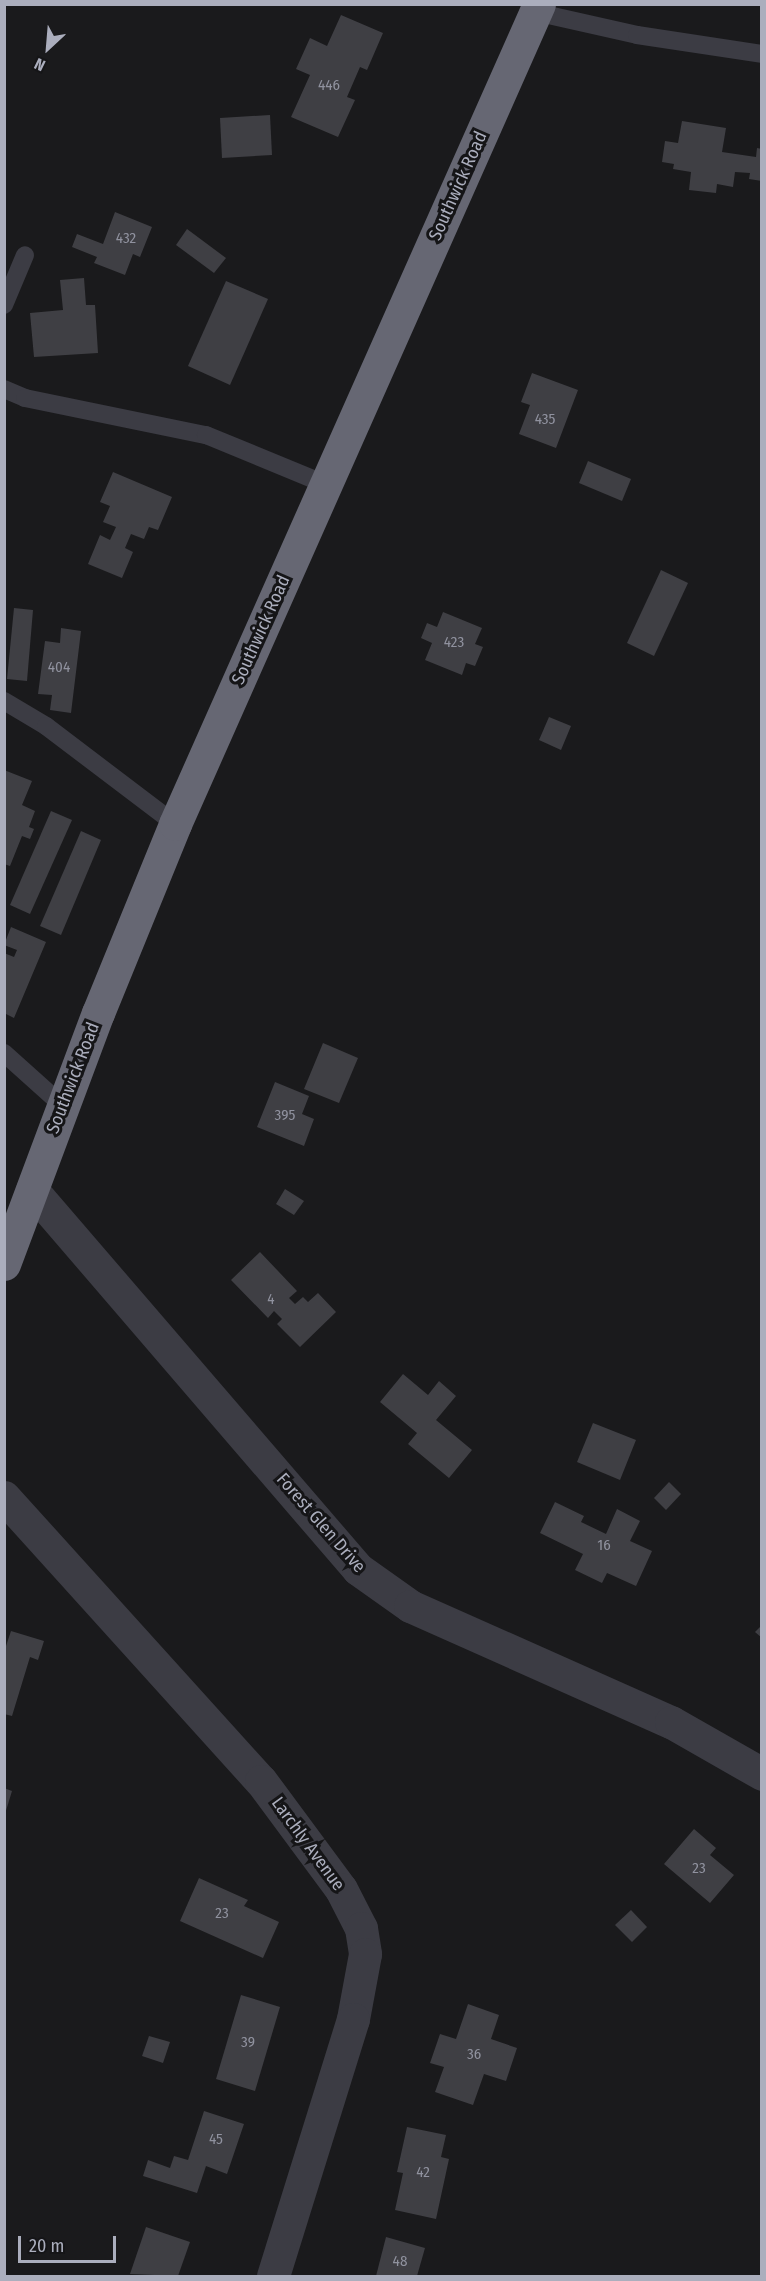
<!DOCTYPE html>
<html>
<head>
<meta charset="utf-8">
<style>
  body { margin:0 }
  #map { position:relative; width:766px; height:2281px; overflow:hidden; background:#1a1a1c; font-family:"Fira Sans Condensed",sans-serif }
  div>[style] { position:absolute }
  .building>* { inset:0; background:#3f3f44 }
  .lane>* { height:18px; margin:-9px; padding:0 9px; transform-origin:9px; border-radius:9px; background:#3c3c44 }
  .street>* { height:33px; margin:-16.5px; padding:0 16.5px; transform-origin:16.5px; border-radius:16.5px; background:#3c3c44 }
  .highway>* { height:33px; margin:-16.5px; padding:0 16.5px; transform-origin:16.5px; border-radius:16.5px; background:#666773 }
  span { translate:-50% -50%; white-space:nowrap; text-align:center; line-height:1.15; -webkit-text-stroke:6px #151517; paint-order:stroke }
  .number-label { font-size:15px; color:#90929f }
  .number-label span { -webkit-text-stroke-width:0 }
  .street-label { font-size:18px; color:#abaebd }
  .frame { position:absolute; inset:0; border:6px solid #abaebd; pointer-events:none }
  .north { position:absolute; left:18px; top:18px; width:60px; height:60px; -webkit-text-stroke:4px #151517; paint-order:stroke; rotate:206deg; font-size:16px; font-weight:700; line-height:24px; text-align:center; color:#abaebd }
  .north::after { content:''; display:block; margin:auto; width:21px; height:27px; background:#abaebd; clip-path:polygon(50% 0,100% 100%,50% 72%,0 100%) }
  .scale { position:absolute; left:18px; top:2236px; width:98px; height:27px; box-sizing:border-box; border:3px solid #abaebd; border-top:0; padding-left:8px; font-size:18px; line-height:21px; white-space:nowrap; color:#abaebd; -webkit-text-stroke:4px #151517; paint-order:stroke }
</style>
</head>
<body>
<div id="map">
  <div class="building">
    <div style="clip-path:polygon(341px 15px,383px 33px,367px 70px,360px 67px,347px 97px,355px 100px,338px 137px,291px 117px,310px 75px,296px 69px,310px 38px,327px 46px)"></div>
    <div style="clip-path:polygon(270px 115px,272px 155px,222px 158px,220px 118px)"></div>
    <div style="clip-path:polygon(682px 121px,726px 128px,722px 152px,756px 157px,757px 148px,762px 149px,762px 181px,749px 179px,750px 173px,735px 172px,733px 187px,717px 184px,716px 193px,689px 190px,691px 172px,673px 169px,674px 164px,662px 162px,665px 141px,678px 143px)"></div>
    <div style="clip-path:polygon(115px 212px,152px 227px,140px 257px,133px 254px,125px 275px,94px 263px,97px 257px,72px 247px,77px 234px,103px 244px)"></div>
    <div style="clip-path:polygon(187px 229px,226px 258px,214px 273px,176px 245px)"></div>
    <div style="clip-path:polygon(84px 278px,86px 305px,95px 305px,98px 353px,34px 357px,30px 313px,63px 310px,60px 280px)"></div>
    <div style="clip-path:polygon(226px 281px,268px 299px,230px 385px,188px 366px)"></div>
    <div style="clip-path:polygon(532px 373px,578px 390px,556px 448px,519px 434px,530px 405px,521px 402px)"></div>
    <div style="clip-path:polygon(588px 461px,631px 479px,622px 501px,579px 483px)"></div>
    <div style="clip-path:polygon(113px 472px,172px 497px,158px 530px,149px 527px,144px 539px,131px 534px,125px 548px,133px 552px,122px 578px,88px 564px,100px 535px,110px 540px,116px 527px,103px 522px,110px 506px,100px 502px)"></div>
    <div style="clip-path:polygon(661px 570px,688px 583px,654px 656px,627px 643px)"></div>
    <div style="clip-path:polygon(14px 608px,33px 610px,27px 681px,7px 679px)"></div>
    <div style="clip-path:polygon(443px 612px,482px 628px,475px 644px,483px 647px,475px 666px,466px 663px,462px 675px,425px 660px,432px 643px,421px 638px,427px 623px,437px 627px)"></div>
    <div style="clip-path:polygon(61px 628px,81px 631px,71px 713px,50px 710px,52px 695px,38px 694px,45px 641px,60px 643px)"></div>
    <div style="clip-path:polygon(549px 717px,571px 726px,561px 750px,539px 740px)"></div>
    <div style="clip-path:polygon(4px 770px,32px 781px,22px 805px,35px 811px,29px 827px,34px 829px,30px 839px,22px 836px,10px 866px,4px 864px)"></div>
    <div style="clip-path:polygon(51px 811px,72px 820px,30px 914px,10px 905px)"></div>
    <div style="clip-path:polygon(81px 831px,101px 840px,61px 935px,40px 926px)"></div>
    <div style="clip-path:polygon(11px 927px,46px 942px,14px 1018px,4px 1013px,4px 953px,14px 957px,17px 950px,4px 945px)"></div>
    <div style="clip-path:polygon(323px 1043px,358px 1058px,339px 1103px,304px 1089px)"></div>
    <div style="clip-path:polygon(275px 1082px,309px 1096px,302px 1114px,314px 1119px,304px 1146px,257px 1127px)"></div>
    <div style="clip-path:polygon(285px 1189px,304px 1201px,294px 1215px,276px 1204px)"></div>
    <div style="clip-path:polygon(260px 1252px,297px 1291px,289px 1298px,295px 1304px,303px 1297px,308px 1302px,318px 1293px,336px 1312px,300px 1347px,277px 1324px,282px 1319px,274px 1311px,268px 1318px,231px 1280px)"></div>
    <div style="clip-path:polygon(403px 1374px,428px 1395px,439px 1381px,456px 1396px,436px 1420px,472px 1450px,449px 1478px,408px 1444px,417px 1433px,380px 1402px)"></div>
    <div style="clip-path:polygon(593px 1423px,636px 1440px,620px 1480px,577px 1462px)"></div>
    <div style="clip-path:polygon(669px 1482px,681px 1494px,666px 1510px,654px 1498px)"></div>
    <div style="clip-path:polygon(555px 1502px,584px 1516px,581px 1522px,606px 1534px,617px 1509px,640px 1521px,630px 1541px,652px 1551px,636px 1586px,607px 1573px,602px 1583px,575px 1570px,583px 1554px,540px 1533px)"></div>
    <div style="clip-path:polygon(762px 1625px,762px 1638px,755px 1632px)"></div>
    <div style="clip-path:polygon(11px 1631px,44px 1641px,38px 1660px,30px 1657px,12px 1716px,4px 1714px,4px 1652px)"></div>
    <div style="clip-path:polygon(4px 1788px,12px 1791px,5px 1814px,4px 1814px)"></div>
    <div style="clip-path:polygon(694px 1829px,716px 1848px,710px 1855px,734px 1875px,710px 1903px,664px 1864px)"></div>
    <div style="clip-path:polygon(199px 1878px,248px 1900px,244px 1906px,279px 1922px,263px 1958px,180px 1921px)"></div>
    <div style="clip-path:polygon(631px 1910px,647px 1927px,632px 1942px,615px 1925px)"></div>
    <div style="clip-path:polygon(241px 1995px,280px 2007px,255px 2091px,216px 2079px)"></div>
    <div style="clip-path:polygon(468px 2004px,499px 2015px,491px 2039px,517px 2048px,506px 2081px,484px 2074px,473px 2105px,435px 2092px,444px 2067px,430px 2063px,440px 2034px,456px 2039px)"></div>
    <div style="clip-path:polygon(149px 2036px,170px 2042px,163px 2063px,142px 2056px)"></div>
    <div style="clip-path:polygon(204px 2111px,244px 2124px,227px 2174px,206px 2166px,197px 2193px,143px 2176px,148px 2160px,170px 2168px,174px 2156px,188px 2160px)"></div>
    <div style="clip-path:polygon(407px 2127px,446px 2135px,441px 2157px,449px 2159px,436px 2219px,395px 2210px,403px 2173px,397px 2172px)"></div>
    <div style="clip-path:polygon(146px 2227px,190px 2242px,178px 2276px,130px 2274px)"></div>
    <div style="clip-path:polygon(386px 2237px,425px 2248px,417px 2276px,376px 2276px)"></div>
  </div>
  <div class="lane">
    <div style="left:535px;top:12px;width:105px;rotate:12.7deg"></div>
    <div style="left:637px;top:35px;width:126px;rotate:8.6deg"></div>
    <div style="left:4px;top:305px;width:54px;rotate:-67.2deg"></div>
    <div style="left:4px;top:389px;width:23px;rotate:23deg"></div>
    <div style="left:25px;top:398px;width:185px;rotate:11.6deg"></div>
    <div style="left:206px;top:435px;width:129px;rotate:22.4deg"></div>
    <div style="left:4px;top:701px;width:49px;rotate:30.8deg"></div>
    <div style="left:46px;top:726px;width:162px;rotate:37.2deg"></div>
    <div style="left:4px;top:1053px;width:79px;rotate:41.9deg"></div>
  </div>
  <div class="street">
    <div style="left:32px;top:1190px;width:500px;rotate:49.3deg"></div>
    <div style="left:358px;top:1569px;width:64px;rotate:35.4deg"></div>
    <div style="left:410px;top:1606px;width:286px;rotate:24deg"></div>
    <div style="left:671px;top:1722px;width:105px;rotate:29.7deg"></div>
    <div style="left:4px;top:1497px;width:383px;rotate:47.9deg"></div>
    <div style="left:261px;top:1781px;width:134px;rotate:53.5deg"></div>
    <div style="left:341px;top:1889px;width:44px;rotate:62.9deg"></div>
    <div style="left:361px;top:1928px;width:26px;rotate:81deg"></div>
    <div style="left:365px;top:1954px;width:66px;rotate:100.5deg"></div>
    <div style="left:353px;top:2019px;width:269px;rotate:107.3deg"></div>
  </div>
  <div class="highway">
    <div style="left:4px;top:1264px;width:268px;rotate:-69.5deg"></div>
    <div style="left:98px;top:1013px;width:204px;rotate:-67.8deg"></div>
    <div style="left:175px;top:824px;width:897px;rotate:-66.06deg"></div>
  </div>
  <div class="number-label">
    <span style="left:329px;top:86px">446</span>
    <span style="left:126px;top:239px">432</span>
    <span style="left:545px;top:420px">435</span>
    <span style="left:454px;top:643px">423</span>
    <span style="left:59px;top:668px">404</span>
    <span style="left:285px;top:1116px">395</span>
    <span style="left:271px;top:1300px">4</span>
    <span style="left:604px;top:1546px">16</span>
    <span style="left:699px;top:1869px">23</span>
    <span style="left:222px;top:1914px">23</span>
    <span style="left:248px;top:2043px">39</span>
    <span style="left:474px;top:2055px">36</span>
    <span style="left:216px;top:2140px">45</span>
    <span style="left:423px;top:2173px">42</span>
    <span style="left:400px;top:2262px">48</span>
  </div>
  <div class="street-label">
    <span style="left:458px;top:186px;rotate:-66deg">Southwick Road</span>
    <span style="left:261px;top:630px;rotate:-66deg">Southwick Road</span>
    <span style="left:73px;top:1078px;rotate:-69deg">Southwick Road</span>
    <span style="left:321px;top:1523px;rotate:49deg">Forest Glen Drive</span>
    <span style="left:308px;top:1844px;rotate:54deg">Larchly Avenue</span>
  </div>
  <div class="frame"></div>
  <div class="north">N</div>
  <div class="scale">20 m</div>
</div>
</body>
</html>
